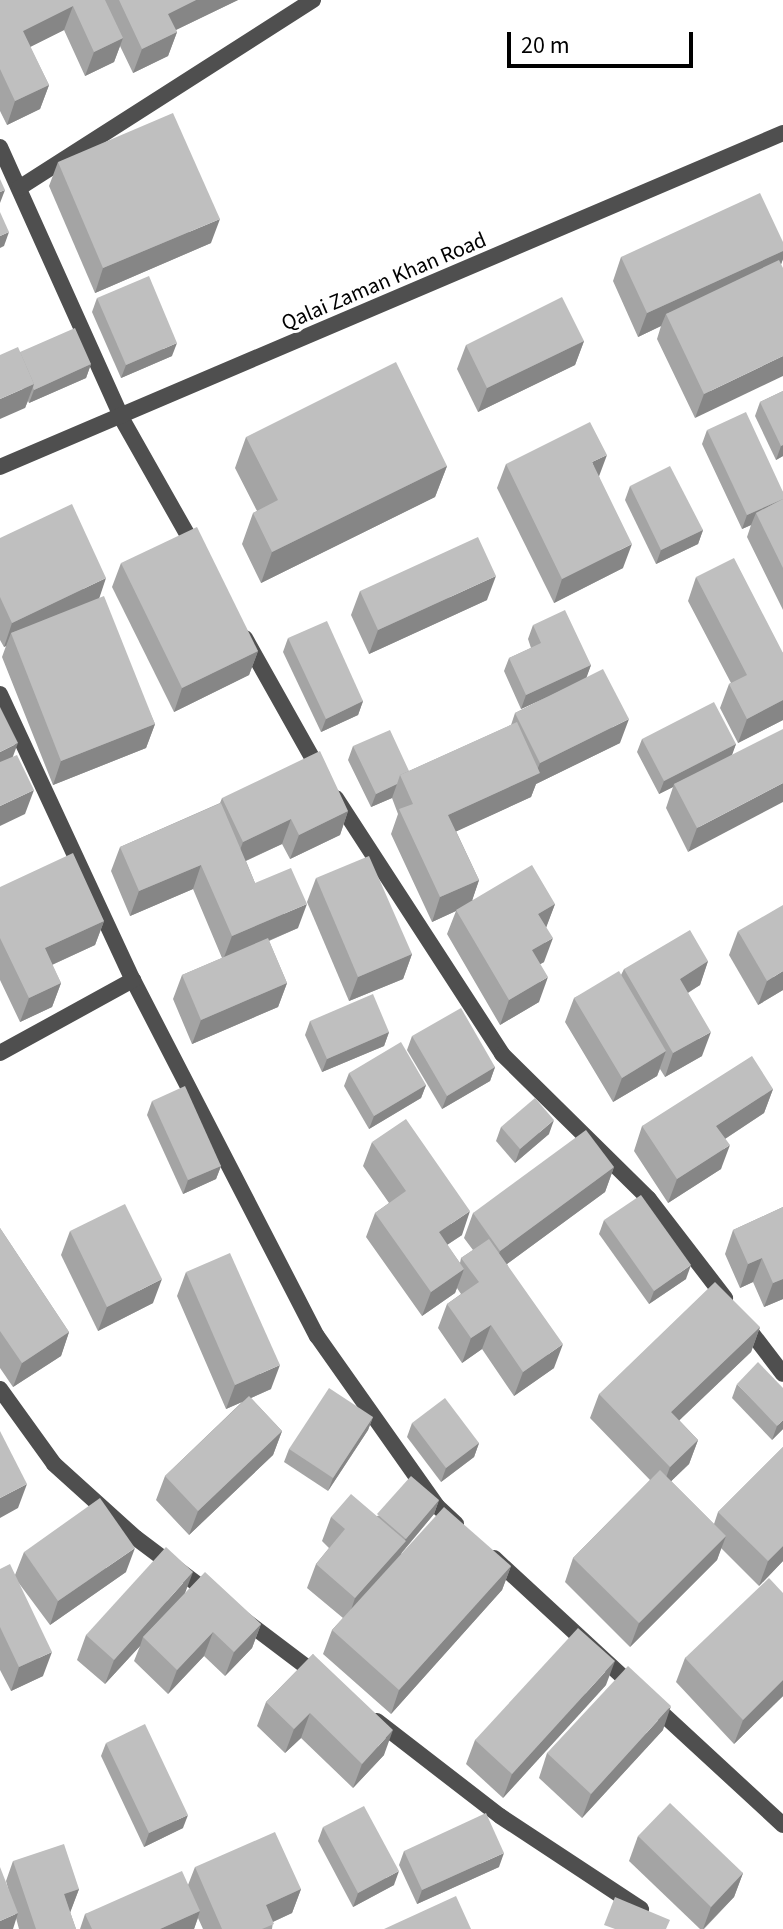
<!DOCTYPE html>
<html>
<head>
<meta charset="utf-8">
<style>
  body { margin:0 }
  #map { position:relative; width:783px; height:1929px; overflow:hidden; background:#fff; font-family:"Source Sans 3",sans-serif }
  div>[style] { position:absolute }
  .minor>* { height:16px; margin:-8px; padding:0 8px; transform-origin:8px; border-radius:8px; background:#4f4f4f }
  .tertiary>* { height:16px; margin:-8px; padding:0 8px; transform-origin:8px; border-radius:8px; background:#4f4f4f }
  .wall>* { inset:0; background:#a4a4a4 }
  .shaded-wall>* { inset:0; background:#868686 }
  .building>* { inset:0; background:#bfbfbf }
  span { translate:-50% -50%; white-space:nowrap; text-align:center; line-height:1.15; -webkit-text-stroke:6px #fff; paint-order:stroke }
  .street-label { font-size:22px; color:#000 }
  .scale { position:absolute; left:507px; top:32px; width:186px; height:36px; box-sizing:border-box; border:4px solid #000; border-top:0; padding-left:10px; font-size:24px; line-height:28px; white-space:nowrap; color:#000; -webkit-text-stroke:6px #fff; paint-order:stroke }
</style>
</head>
<body>
<div id="map">
  <div class="minor">
    <div style="left:0;top:147px;width:298px;rotate:65.8deg"></div>
    <div style="left:122px;top:419px;width:148px;rotate:60.5deg"></div>
    <div style="left:19px;top:188px;width:349px;rotate:-32.6deg"></div>
    <div style="left:245px;top:638px;width:157px;rotate:60.7deg"></div>
    <div style="left:0;top:694px;width:315px;rotate:65.1deg"></div>
    <div style="left:133px;top:980px;width:401px;rotate:62.7deg"></div>
    <div style="left:317px;top:1336px;width:208px;rotate:54.8deg"></div>
    <div style="left:437px;top:1506px;width:26px;rotate:43deg"></div>
    <div style="left:336px;top:798px;width:305px;rotate:57deg"></div>
    <div style="left:502px;top:1054px;width:206px;rotate:44.6deg"></div>
    <div style="left:649px;top:1199px;width:125px;rotate:52.5deg"></div>
    <div style="left:0;top:1053px;width:152px;rotate:-28.8deg"></div>
    <div style="left:744px;top:1323px;width:64px;rotate:52.6deg"></div>
    <div style="left:0;top:1389px;width:92px;rotate:54.2deg"></div>
    <div style="left:54px;top:1464px;width:110px;rotate:42.1deg"></div>
    <div style="left:136px;top:1538px;width:95px;rotate:36.9deg"></div>
    <div style="left:494px;top:1558px;width:193px;rotate:42.7deg"></div>
    <div style="left:243px;top:1619px;width:96px;rotate:37deg"></div>
    <div style="left:653px;top:1705px;width:177px;rotate:42.7deg"></div>
    <div style="left:377px;top:1721px;width:155px;rotate:37.7deg"></div>
    <div style="left:500px;top:1816px;width:169px;rotate:33.4deg"></div>
  </div>
  <div class="tertiary">
    <div style="left:0;top:467px;width:851px;rotate:-23.1deg"></div>
  </div>
  <div class="wall">
    <div style="clip-path:polygon(0 0,238px 0,176px 30px,177px 32px,168px 56px,133px 73px,120px 46px,114px 62px,85px 76px,64px 30px,30px 47px,49px 85px,40px 109px,7px 125px,0 111px)"></div>
    <div style="clip-path:polygon(58px 162px,211px 243px,95px 293px,49px 186px)"></div>
    <div style="clip-path:polygon(783px 242px,783px 259px,781px 264px,695px 418px,657px 339px,661px 326px,638px 337px,613px 281px,621px 257px)"></div>
    <div style="clip-path:polygon(97px 298px,172px 356px,121px 378px,92px 312px)"></div>
    <div style="clip-path:polygon(584px 341px,575px 365px,478px 412px,457px 369px,466px 345px)"></div>
    <div style="clip-path:polygon(20px 352px,91px 364px,86px 378px,29px 403px,28px 401px,25px 408px)"></div>
    <div style="clip-path:polygon(783px 391px,783px 456px,776px 460px,755px 416px,760px 402px)"></div>
    <div style="clip-path:polygon(707px 430px,783px 492px,783px 610px,747px 537px,751px 525px,742px 529px,702px 444px)"></div>
    <div style="clip-path:polygon(246px 437px,447px 466px,435px 497px,261px 583px,242px 544px,253px 513px,257px 511px,235px 468px)"></div>
    <div style="clip-path:polygon(506px 464px,599px 476px,623px 568px,554px 603px,497px 488px)"></div>
    <div style="clip-path:polygon(630px 486px,703px 530px,698px 544px,656px 564px,625px 500px)"></div>
    <div style="clip-path:polygon(0 538px,99px 598px,155px 724px,146px 748px,53px 785px,2px 657px,6px 646px,4px 647px,0 640px)"></div>
    <div style="clip-path:polygon(121px 563px,258px 651px,249px 675px,174px 712px,112px 587px)"></div>
    <div style="clip-path:polygon(696px 577px,783px 653px,783px 720px,738px 743px,720px 708px,729px 684px,731px 683px,688px 601px)"></div>
    <div style="clip-path:polygon(360px 591px,487px 600px,369px 654px,351px 615px)"></div>
    <div style="clip-path:polygon(533px 625px,591px 665px,586px 677px,620px 743px,536px 784px,531px 797px,456px 831px,479px 880px,472px 900px,555px 904px,546px 927px,544px 962px,540px 964px,539px 1002px,500px 1025px,447px 934px,456px 911px,432px 922px,391px 834px,398px 814px,392px 798px,371px 807px,348px 760px,353px 746px,409px 771px,511px 725px,515px 713px,549px 696px,521px 709px,504px 671px,509px 658px,531px 648px,528px 639px)"></div>
    <div style="clip-path:polygon(288px 638px,363px 701px,358px 715px,321px 732px,283px 652px)"></div>
    <div style="clip-path:polygon(642px 739px,736px 744px,688px 852px,666px 808px,673px 787px,659px 794px,637px 752px)"></div>
    <div style="clip-path:polygon(222px 798px,348px 811px,340px 835px,290px 859px,282px 844px,246px 861px,255px 883px,298px 928px,269px 941px,287px 983px,278px 1007px,192px 1044px,173px 999px,182px 975px,222px 958px,193px 889px,130px 916px,111px 871px,120px 847px,220px 803px)"></div>
    <div style="clip-path:polygon(316px 878px,412px 954px,403px 979px,349px 1001px,307px 902px)"></div>
    <div style="clip-path:polygon(0 887px,104px 921px,95px 945px,52px 965px,61px 983px,52px 1007px,20px 1022px,0 980px)"></div>
    <div style="clip-path:polygon(738px 931px,783px 990px,758px 1005px,729px 955px)"></div>
    <div style="clip-path:polygon(708px 961px,700px 985px,688px 993px,702px 1056px,665px 1077px,660px 1069px,657px 1076px,613px 1102px,565px 1022px,574px 998px,621px 975px,624px 969px)"></div>
    <div style="clip-path:polygon(310px 1021px,389px 1032px,384px 1046px,322px 1072px,305px 1035px)"></div>
    <div style="clip-path:polygon(412px 1036px,495px 1067px,490px 1081px,442px 1109px,407px 1050px)"></div>
    <div style="clip-path:polygon(349px 1073px,426px 1085px,421px 1098px,369px 1129px,344px 1086px)"></div>
    <div style="clip-path:polygon(773px 1089px,764px 1113px,725px 1139px,721px 1169px,668px 1203px,634px 1151px,642px 1126px)"></div>
    <div style="clip-path:polygon(152px 1101px,221px 1166px,216px 1179px,183px 1194px,147px 1115px)"></div>
    <div style="clip-path:polygon(501px 1127px,549px 1134px,515px 1163px,496px 1141px)"></div>
    <div style="clip-path:polygon(372px 1142px,462px 1235px,447px 1245px,460px 1263px,461px 1258px,473px 1250px,464px 1238px,473px 1213px,614px 1167px,605px 1192px,507px 1264px,554px 1368px,514px 1396px,482px 1349px,462px 1363px,438px 1328px,447px 1304px,461px 1294px,457px 1288px,455px 1293px,422px 1316px,366px 1237px,375px 1213px,389px 1203px,363px 1166px)"></div>
    <div style="clip-path:polygon(783px 1207px,783px 1299px,764px 1307px,753px 1282px,740px 1288px,725px 1254px,733px 1230px)"></div>
    <div style="clip-path:polygon(604px 1220px,686px 1279px,649px 1304px,599px 1234px)"></div>
    <div style="clip-path:polygon(0 1228px,69px 1332px,61px 1356px,13px 1387px,0 1368px)"></div>
    <div style="clip-path:polygon(70px 1231px,153px 1303px,98px 1331px,61px 1255px)"></div>
    <div style="clip-path:polygon(186px 1272px,271px 1389px,251px 1398px,282px 1431px,273px 1455px,189px 1535px,156px 1500px,165px 1476px,242px 1402px,226px 1409px,177px 1296px)"></div>
    <div style="clip-path:polygon(760px 1327px,751px 1352px,679px 1420px,698px 1440px,689px 1464px,671px 1481px,714px 1524px,718px 1512px,783px 1447px,783px 1561px,759px 1586px,721px 1548px,717px 1560px,630px 1647px,565px 1582px,573px 1558px,650px 1480px,590px 1418px,599px 1394px)"></div>
    <div style="clip-path:polygon(737px 1384px,783px 1429px,772px 1440px,732px 1398px)"></div>
    <div style="clip-path:polygon(373px 1417px,368px 1430px,328px 1491px,284px 1462px,289px 1449px)"></div>
    <div style="clip-path:polygon(412px 1423px,479px 1443px,474px 1457px,441px 1482px,407px 1437px)"></div>
    <div style="clip-path:polygon(439px 1500px,434px 1514px,401px 1554px,511px 1566px,502px 1590px,391px 1714px,323px 1654px,332px 1630px,343px 1618px,307px 1588px,316px 1564px,329px 1548px,322px 1541px,331px 1517px,377px 1516px)"></div>
    <div style="clip-path:polygon(24px 1552px,126px 1572px,50px 1625px,18px 1582px,43px 1676px,11px 1691px,0 1670px,0 1569px,15px 1575px)"></div>
    <div style="clip-path:polygon(186px 1593px,261px 1624px,252px 1648px,225px 1676px,204px 1656px,168px 1694px,134px 1661px,140px 1646px,105px 1684px,77px 1660px,86px 1635px)"></div>
    <div style="clip-path:polygon(783px 1593px,783px 1696px,734px 1744px,676px 1682px,685px 1658px)"></div>
    <div style="clip-path:polygon(313px 1654px,384px 1755px,353px 1788px,301px 1738px,285px 1753px,257px 1726px,266px 1702px)"></div>
    <div style="clip-path:polygon(606px 1685px,503px 1798px,466px 1764px,475px 1740px)"></div>
    <div style="clip-path:polygon(663px 1730px,582px 1818px,539px 1778px,547px 1753px)"></div>
    <div style="clip-path:polygon(106px 1743px,183px 1828px,144px 1847px,101px 1756px)"></div>
    <div style="clip-path:polygon(323px 1827px,394px 1885px,353px 1907px,318px 1841px)"></div>
    <div style="clip-path:polygon(638px 1836px,743px 1873px,734px 1897px,704px 1929px,700px 1929px,629px 1861px)"></div>
    <div style="clip-path:polygon(404px 1851px,499px 1867px,417px 1904px,399px 1865px)"></div>
    <div style="clip-path:polygon(13px 1861px,79px 1889px,70px 1912px,76px 1929px,19px 1929px,6px 1881px)"></div>
    <div style="clip-path:polygon(195px 1867px,301px 1889px,292px 1913px,273px 1922px,272px 1929px,203px 1929px,198px 1918px,194px 1929px,80px 1929px,85px 1914px,188px 1885px)"></div>
  </div>
  <div class="shaded-wall">
    <div style="clip-path:polygon(196px 0,238px 0,159px 38px,168px 14px)"></div>
    <div style="clip-path:polygon(73px 6px,64px 30px,14px 55px,23px 31px)"></div>
    <div style="clip-path:polygon(177px 32px,168px 56px,133px 73px,142px 49px)"></div>
    <div style="clip-path:polygon(123px 38px,114px 62px,85px 76px,94px 52px)"></div>
    <div style="clip-path:polygon(49px 85px,40px 109px,7px 125px,15px 101px)"></div>
    <div style="clip-path:polygon(5px 190px,0 203px,0 192px)"></div>
    <div style="clip-path:polygon(220px 219px,211px 243px,95px 293px,103px 268px)"></div>
    <div style="clip-path:polygon(9px 232px,4px 246px,0 248px,0 236px)"></div>
    <div style="clip-path:polygon(783px 251px,783px 259px,778px 273px,666px 314px,661px 326px,638px 337px,647px 313px)"></div>
    <div style="clip-path:polygon(584px 341px,575px 365px,478px 412px,487px 388px)"></div>
    <div style="clip-path:polygon(177px 343px,172px 356px,121px 378px,126px 365px)"></div>
    <div style="clip-path:polygon(783px 356px,783px 376px,695px 418px,704px 394px)"></div>
    <div style="clip-path:polygon(91px 364px,86px 378px,29px 403px,34px 390px)"></div>
    <div style="clip-path:polygon(34px 384px,25px 408px,0 419px,0 399px)"></div>
    <div style="clip-path:polygon(783px 445px,783px 456px,776px 460px,781px 446px)"></div>
    <div style="clip-path:polygon(607px 455px,598px 479px,592px 462px)"></div>
    <div style="clip-path:polygon(447px 466px,435px 497px,261px 583px,272px 552px)"></div>
    <div style="clip-path:polygon(783px 499px,756px 513px,751px 525px,742px 529px,747px 515px)"></div>
    <div style="clip-path:polygon(703px 530px,698px 544px,656px 564px,661px 550px)"></div>
    <div style="clip-path:polygon(632px 544px,623px 568px,554px 603px,562px 579px)"></div>
    <div style="clip-path:polygon(496px 576px,487px 600px,369px 654px,378px 630px)"></div>
    <div style="clip-path:polygon(106px 578px,98px 602px,11px 633px,6px 646px,4px 647px,12px 623px)"></div>
    <div style="clip-path:polygon(258px 651px,249px 675px,174px 712px,182px 688px)"></div>
    <div style="clip-path:polygon(591px 665px,586px 679px,521px 709px,526px 695px)"></div>
    <div style="clip-path:polygon(783px 700px,783px 720px,738px 743px,747px 719px)"></div>
    <div style="clip-path:polygon(363px 701px,358px 715px,321px 732px,326px 719px)"></div>
    <div style="clip-path:polygon(629px 719px,620px 743px,536px 784px,531px 797px,440px 839px,448px 815px,535px 775px,540px 763px)"></div>
    <div style="clip-path:polygon(155px 724px,146px 748px,53px 785px,61px 761px)"></div>
    <div style="clip-path:polygon(18px 743px,9px 767px,0 772px,0 752px)"></div>
    <div style="clip-path:polygon(736px 744px,731px 758px,674px 784px,673px 787px,659px 794px,664px 781px)"></div>
    <div style="clip-path:polygon(783px 783px,783px 802px,688px 852px,697px 828px)"></div>
    <div style="clip-path:polygon(397px 784px,392px 798px,371px 807px,376px 794px)"></div>
    <div style="clip-path:polygon(34px 790px,25px 814px,0 826px,0 806px)"></div>
    <div style="clip-path:polygon(348px 811px,340px 835px,290px 859px,299px 835px)"></div>
    <div style="clip-path:polygon(291px 819px,282px 844px,234px 866px,243px 842px)"></div>
    <div style="clip-path:polygon(201px 865px,193px 889px,130px 916px,139px 891px)"></div>
    <div style="clip-path:polygon(479px 880px,471px 904px,432px 922px,440px 897px)"></div>
    <div style="clip-path:polygon(307px 904px,298px 928px,223px 960px,232px 936px)"></div>
    <div style="clip-path:polygon(555px 904px,546px 928px,538px 914px)"></div>
    <div style="clip-path:polygon(104px 921px,95px 945px,36px 972px,45px 948px)"></div>
    <div style="clip-path:polygon(553px 938px,544px 962px,523px 974px,532px 950px)"></div>
    <div style="clip-path:polygon(412px 954px,403px 979px,349px 1001px,358px 977px)"></div>
    <div style="clip-path:polygon(708px 961px,700px 985px,671px 1003px,680px 979px)"></div>
    <div style="clip-path:polygon(783px 971px,783px 990px,758px 1005px,767px 981px)"></div>
    <div style="clip-path:polygon(548px 977px,539px 1002px,500px 1025px,509px 1000px)"></div>
    <div style="clip-path:polygon(61px 983px,52px 1007px,20px 1022px,29px 998px)"></div>
    <div style="clip-path:polygon(287px 983px,278px 1007px,192px 1044px,201px 1020px)"></div>
    <div style="clip-path:polygon(389px 1032px,384px 1046px,322px 1072px,327px 1059px)"></div>
    <div style="clip-path:polygon(711px 1032px,702px 1056px,665px 1077px,673px 1053px)"></div>
    <div style="clip-path:polygon(666px 1051px,657px 1076px,613px 1102px,622px 1078px)"></div>
    <div style="clip-path:polygon(495px 1067px,490px 1081px,442px 1109px,447px 1096px)"></div>
    <div style="clip-path:polygon(426px 1085px,421px 1098px,369px 1129px,374px 1116px)"></div>
    <div style="clip-path:polygon(773px 1089px,764px 1113px,708px 1150px,716px 1126px)"></div>
    <div style="clip-path:polygon(554px 1120px,549px 1134px,515px 1163px,520px 1149px)"></div>
    <div style="clip-path:polygon(730px 1145px,721px 1169px,668px 1203px,677px 1179px)"></div>
    <div style="clip-path:polygon(221px 1166px,216px 1179px,183px 1194px,188px 1180px)"></div>
    <div style="clip-path:polygon(614px 1167px,605px 1192px,492px 1275px,500px 1251px)"></div>
    <div style="clip-path:polygon(470px 1211px,462px 1235px,430px 1256px,439px 1232px)"></div>
    <div style="clip-path:polygon(762px 1258px,753px 1282px,740px 1288px,748px 1264px)"></div>
    <div style="clip-path:polygon(691px 1265px,686px 1279px,649px 1304px,654px 1291px)"></div>
    <div style="clip-path:polygon(464px 1269px,455px 1293px,422px 1316px,431px 1292px)"></div>
    <div style="clip-path:polygon(162px 1279px,153px 1303px,98px 1331px,107px 1307px)"></div>
    <div style="clip-path:polygon(783px 1279px,783px 1299px,764px 1307px,773px 1283px)"></div>
    <div style="clip-path:polygon(491px 1325px,482px 1349px,462px 1363px,471px 1338px)"></div>
    <div style="clip-path:polygon(760px 1327px,751px 1352px,663px 1436px,671px 1412px)"></div>
    <div style="clip-path:polygon(69px 1332px,61px 1356px,13px 1387px,22px 1363px)"></div>
    <div style="clip-path:polygon(563px 1344px,554px 1368px,514px 1396px,523px 1372px)"></div>
    <div style="clip-path:polygon(280px 1365px,271px 1389px,226px 1409px,235px 1385px)"></div>
    <div style="clip-path:polygon(373px 1417px,368px 1430px,328px 1491px,333px 1478px)"></div>
    <div style="clip-path:polygon(783px 1420px,783px 1429px,772px 1440px,777px 1426px)"></div>
    <div style="clip-path:polygon(282px 1431px,273px 1455px,189px 1535px,198px 1511px)"></div>
    <div style="clip-path:polygon(698px 1440px,689px 1464px,661px 1491px,670px 1467px)"></div>
    <div style="clip-path:polygon(479px 1443px,474px 1457px,441px 1482px,446px 1468px)"></div>
    <div style="clip-path:polygon(27px 1484px,18px 1508px,0 1518px,0 1498px)"></div>
    <div style="clip-path:polygon(439px 1500px,434px 1514px,402px 1552px,397px 1565px,347px 1622px,355px 1598px)"></div>
    <div style="clip-path:polygon(726px 1536px,717px 1560px,630px 1647px,639px 1623px)"></div>
    <div style="clip-path:polygon(783px 1546px,783px 1561px,759px 1586px,768px 1561px)"></div>
    <div style="clip-path:polygon(135px 1548px,126px 1572px,50px 1625px,58px 1601px)"></div>
    <div style="clip-path:polygon(511px 1566px,502px 1590px,391px 1714px,399px 1690px)"></div>
    <div style="clip-path:polygon(193px 1572px,184px 1596px,143px 1637px,140px 1646px,105px 1684px,114px 1660px)"></div>
    <div style="clip-path:polygon(261px 1624px,252px 1648px,225px 1676px,234px 1652px)"></div>
    <div style="clip-path:polygon(213px 1632px,204px 1656px,168px 1694px,177px 1670px)"></div>
    <div style="clip-path:polygon(52px 1652px,43px 1676px,11px 1691px,19px 1667px)"></div>
    <div style="clip-path:polygon(615px 1661px,606px 1685px,503px 1798px,512px 1774px)"></div>
    <div style="clip-path:polygon(783px 1680px,783px 1696px,734px 1744px,743px 1720px)"></div>
    <div style="clip-path:polygon(671px 1706px,663px 1730px,582px 1818px,591px 1794px)"></div>
    <div style="clip-path:polygon(310px 1713px,301px 1738px,285px 1753px,294px 1729px)"></div>
    <div style="clip-path:polygon(393px 1730px,384px 1755px,353px 1788px,362px 1764px)"></div>
    <div style="clip-path:polygon(188px 1815px,183px 1828px,144px 1847px,149px 1833px)"></div>
    <div style="clip-path:polygon(504px 1853px,499px 1867px,417px 1904px,422px 1890px)"></div>
    <div style="clip-path:polygon(399px 1871px,394px 1885px,353px 1907px,358px 1893px)"></div>
    <div style="clip-path:polygon(743px 1873px,734px 1897px,703px 1929px,711px 1907px)"></div>
    <div style="clip-path:polygon(79px 1889px,70px 1913px,64px 1894px)"></div>
    <div style="clip-path:polygon(301px 1889px,292px 1913px,257px 1929px,266px 1905px)"></div>
    <div style="clip-path:polygon(200px 1911px,194px 1929px,160px 1929px)"></div>
    <div style="clip-path:polygon(18px 1913px,13px 1929px,0 1929px,0 1921px)"></div>
  </div>
  <div class="building">
    <div style="clip-path:polygon(0 0,105px 0,123px 38px,94px 52px,73px 6px,23px 31px,49px 85px,15px 101px,0 69px)"></div>
    <div style="clip-path:polygon(119px 0,196px 0,168px 14px,177px 32px,142px 49px)"></div>
    <div style="clip-path:polygon(173px 113px,220px 219px,103px 268px,58px 162px)"></div>
    <div style="clip-path:polygon(0 179px,5px 190px,0 192px)"></div>
    <div style="clip-path:polygon(760px 193px,783px 242px,783px 251px,647px 313px,621px 257px)"></div>
    <div style="clip-path:polygon(0 212px,9px 232px,0 236px)"></div>
    <div style="clip-path:polygon(779px 260px,783px 268px,783px 356px,704px 394px,666px 314px)"></div>
    <div style="clip-path:polygon(149px 276px,177px 343px,126px 365px,97px 298px)"></div>
    <div style="clip-path:polygon(562px 297px,584px 341px,487px 388px,466px 345px)"></div>
    <div style="clip-path:polygon(75px 328px,91px 364px,34px 390px,33px 388px,34px 384px,20px 352px)"></div>
    <div style="clip-path:polygon(18px 347px,34px 384px,0 399px,0 355px)"></div>
    <div style="clip-path:polygon(396px 362px,447px 466px,272px 552px,253px 513px,278px 500px,246px 437px)"></div>
    <div style="clip-path:polygon(783px 391px,783px 445px,781px 446px,760px 402px)"></div>
    <div style="clip-path:polygon(746px 412px,783px 492px,783px 499px,747px 515px,707px 430px)"></div>
    <div style="clip-path:polygon(590px 422px,607px 455px,592px 462px,632px 544px,562px 579px,506px 464px)"></div>
    <div style="clip-path:polygon(670px 466px,703px 530px,661px 550px,630px 486px)"></div>
    <div style="clip-path:polygon(783px 499px,783px 568px,756px 513px)"></div>
    <div style="clip-path:polygon(72px 504px,106px 578px,12px 623px,0 597px,0 538px)"></div>
    <div style="clip-path:polygon(197px 527px,258px 651px,182px 688px,121px 563px)"></div>
    <div style="clip-path:polygon(478px 537px,496px 576px,378px 630px,360px 591px)"></div>
    <div style="clip-path:polygon(734px 558px,783px 653px,783px 700px,747px 719px,729px 684px,747px 675px,696px 577px)"></div>
    <div style="clip-path:polygon(104px 596px,155px 724px,61px 761px,11px 633px)"></div>
    <div style="clip-path:polygon(565px 610px,591px 665px,526px 695px,509px 658px,541px 643px,533px 625px)"></div>
    <div style="clip-path:polygon(327px 621px,363px 701px,326px 719px,288px 638px)"></div>
    <div style="clip-path:polygon(603px 669px,629px 719px,540px 763px,515px 713px)"></div>
    <div style="clip-path:polygon(714px 702px,736px 744px,664px 781px,642px 739px)"></div>
    <div style="clip-path:polygon(0 707px,18px 743px,0 752px)"></div>
    <div style="clip-path:polygon(517px 722px,540px 773px,448px 815px,479px 880px,440px 897px,399px 809px,413px 804px,400px 775px)"></div>
    <div style="clip-path:polygon(783px 729px,783px 783px,697px 828px,674px 784px)"></div>
    <div style="clip-path:polygon(390px 730px,409px 771px,400px 775px,397px 784px,376px 794px,353px 746px)"></div>
    <div style="clip-path:polygon(320px 751px,348px 811px,299px 835px,291px 819px,243px 842px,222px 798px)"></div>
    <div style="clip-path:polygon(17px 755px,34px 790px,0 806px,0 762px)"></div>
    <div style="clip-path:polygon(221px 803px,255px 883px,291px 868px,307px 904px,232px 936px,201px 865px,139px 891px,120px 847px)"></div>
    <div style="clip-path:polygon(73px 853px,104px 921px,45px 948px,61px 983px,29px 998px,0 938px,0 887px)"></div>
    <div style="clip-path:polygon(369px 856px,412px 954px,358px 977px,316px 878px)"></div>
    <div style="clip-path:polygon(532px 865px,555px 904px,538px 914px,553px 938px,532px 950px,548px 977px,509px 1000px,456px 910px)"></div>
    <div style="clip-path:polygon(783px 905px,783px 971px,767px 981px,738px 931px)"></div>
    <div style="clip-path:polygon(690px 930px,708px 961px,680px 979px,711px 1032px,673px 1053px,624px 969px)"></div>
    <div style="clip-path:polygon(268px 938px,287px 983px,201px 1020px,182px 975px)"></div>
    <div style="clip-path:polygon(619px 971px,666px 1051px,622px 1078px,574px 998px)"></div>
    <div style="clip-path:polygon(373px 994px,389px 1032px,327px 1059px,310px 1021px)"></div>
    <div style="clip-path:polygon(461px 1008px,495px 1067px,447px 1096px,412px 1036px)"></div>
    <div style="clip-path:polygon(401px 1042px,426px 1085px,374px 1116px,349px 1073px)"></div>
    <div style="clip-path:polygon(752px 1056px,773px 1089px,716px 1126px,730px 1145px,677px 1179px,642px 1126px)"></div>
    <div style="clip-path:polygon(185px 1086px,221px 1166px,188px 1180px,152px 1101px)"></div>
    <div style="clip-path:polygon(535px 1098px,554px 1120px,520px 1149px,501px 1127px)"></div>
    <div style="clip-path:polygon(406px 1119px,470px 1211px,439px 1232px,464px 1269px,431px 1292px,375px 1213px,406px 1191px,372px 1142px)"></div>
    <div style="clip-path:polygon(586px 1130px,614px 1167px,500px 1251px,473px 1213px)"></div>
    <div style="clip-path:polygon(641px 1195px,691px 1265px,654px 1291px,604px 1220px)"></div>
    <div style="clip-path:polygon(125px 1204px,162px 1279px,107px 1307px,70px 1231px)"></div>
    <div style="clip-path:polygon(783px 1207px,783px 1279px,773px 1283px,762px 1258px,748px 1264px,733px 1230px)"></div>
    <div style="clip-path:polygon(0 1228px,69px 1332px,22px 1363px,0 1331px)"></div>
    <div style="clip-path:polygon(489px 1239px,563px 1344px,523px 1372px,491px 1325px,471px 1338px,447px 1304px,479px 1282px,461px 1258px)"></div>
    <div style="clip-path:polygon(230px 1253px,280px 1365px,235px 1385px,186px 1272px)"></div>
    <div style="clip-path:polygon(715px 1282px,760px 1327px,671px 1412px,698px 1440px,670px 1467px,599px 1394px)"></div>
    <div style="clip-path:polygon(758px 1362px,783px 1388px,783px 1420px,777px 1426px,737px 1384px)"></div>
    <div style="clip-path:polygon(329px 1388px,373px 1417px,333px 1478px,289px 1449px)"></div>
    <div style="clip-path:polygon(249px 1396px,282px 1431px,198px 1511px,165px 1476px)"></div>
    <div style="clip-path:polygon(445px 1398px,479px 1443px,446px 1468px,412px 1423px)"></div>
    <div style="clip-path:polygon(0 1431px,27px 1484px,0 1498px)"></div>
    <div style="clip-path:polygon(783px 1447px,783px 1546px,768px 1561px,718px 1512px)"></div>
    <div style="clip-path:polygon(660px 1470px,726px 1536px,639px 1623px,573px 1558px)"></div>
    <div style="clip-path:polygon(411px 1476px,439px 1500px,406px 1539px,377px 1514px)"></div>
    <div style="clip-path:polygon(351px 1494px,406px 1541px,355px 1598px,316px 1564px,345px 1529px,331px 1517px)"></div>
    <div style="clip-path:polygon(100px 1498px,135px 1548px,58px 1601px,24px 1552px)"></div>
    <div style="clip-path:polygon(444px 1507px,511px 1566px,399px 1690px,332px 1630px)"></div>
    <div style="clip-path:polygon(166px 1547px,193px 1572px,114px 1660px,86px 1635px)"></div>
    <div style="clip-path:polygon(10px 1564px,52px 1652px,19px 1667px,0 1627px,0 1569px)"></div>
    <div style="clip-path:polygon(205px 1572px,261px 1624px,234px 1652px,213px 1632px,177px 1670px,143px 1637px)"></div>
    <div style="clip-path:polygon(769px 1578px,783px 1593px,783px 1680px,743px 1720px,685px 1658px)"></div>
    <div style="clip-path:polygon(578px 1628px,615px 1661px,512px 1774px,475px 1740px)"></div>
    <div style="clip-path:polygon(313px 1654px,393px 1730px,362px 1764px,310px 1713px,294px 1729px,266px 1702px)"></div>
    <div style="clip-path:polygon(628px 1666px,671px 1706px,591px 1794px,547px 1753px)"></div>
    <div style="clip-path:polygon(145px 1724px,188px 1815px,149px 1833px,106px 1743px)"></div>
    <div style="clip-path:polygon(670px 1803px,743px 1873px,711px 1907px,638px 1836px)"></div>
    <div style="clip-path:polygon(364px 1806px,399px 1871px,358px 1893px,323px 1827px)"></div>
    <div style="clip-path:polygon(486px 1813px,504px 1853px,422px 1890px,404px 1851px)"></div>
    <div style="clip-path:polygon(275px 1832px,301px 1889px,266px 1905px,274px 1924px,262px 1929px,222px 1929px,195px 1867px)"></div>
    <div style="clip-path:polygon(64px 1844px,79px 1889px,64px 1894px,76px 1929px,36px 1929px,13px 1861px)"></div>
    <div style="clip-path:polygon(0 1867px,18px 1913px,0 1921px)"></div>
    <div style="clip-path:polygon(182px 1871px,200px 1911px,160px 1929px,92px 1929px,85px 1914px)"></div>
    <div style="clip-path:polygon(456px 1896px,471px 1929px,384px 1929px)"></div>
    <div style="clip-path:polygon(615px 1897px,670px 1920px,666px 1929px,615px 1929px,604px 1925px)"></div>
  </div>
  <div class="street-label">
    <span style="left:384px;top:282px;rotate:-23deg">Qalai Zaman Khan Road</span>
  </div>
  <div class="scale">20 m</div>
</div>
</body>
</html>
